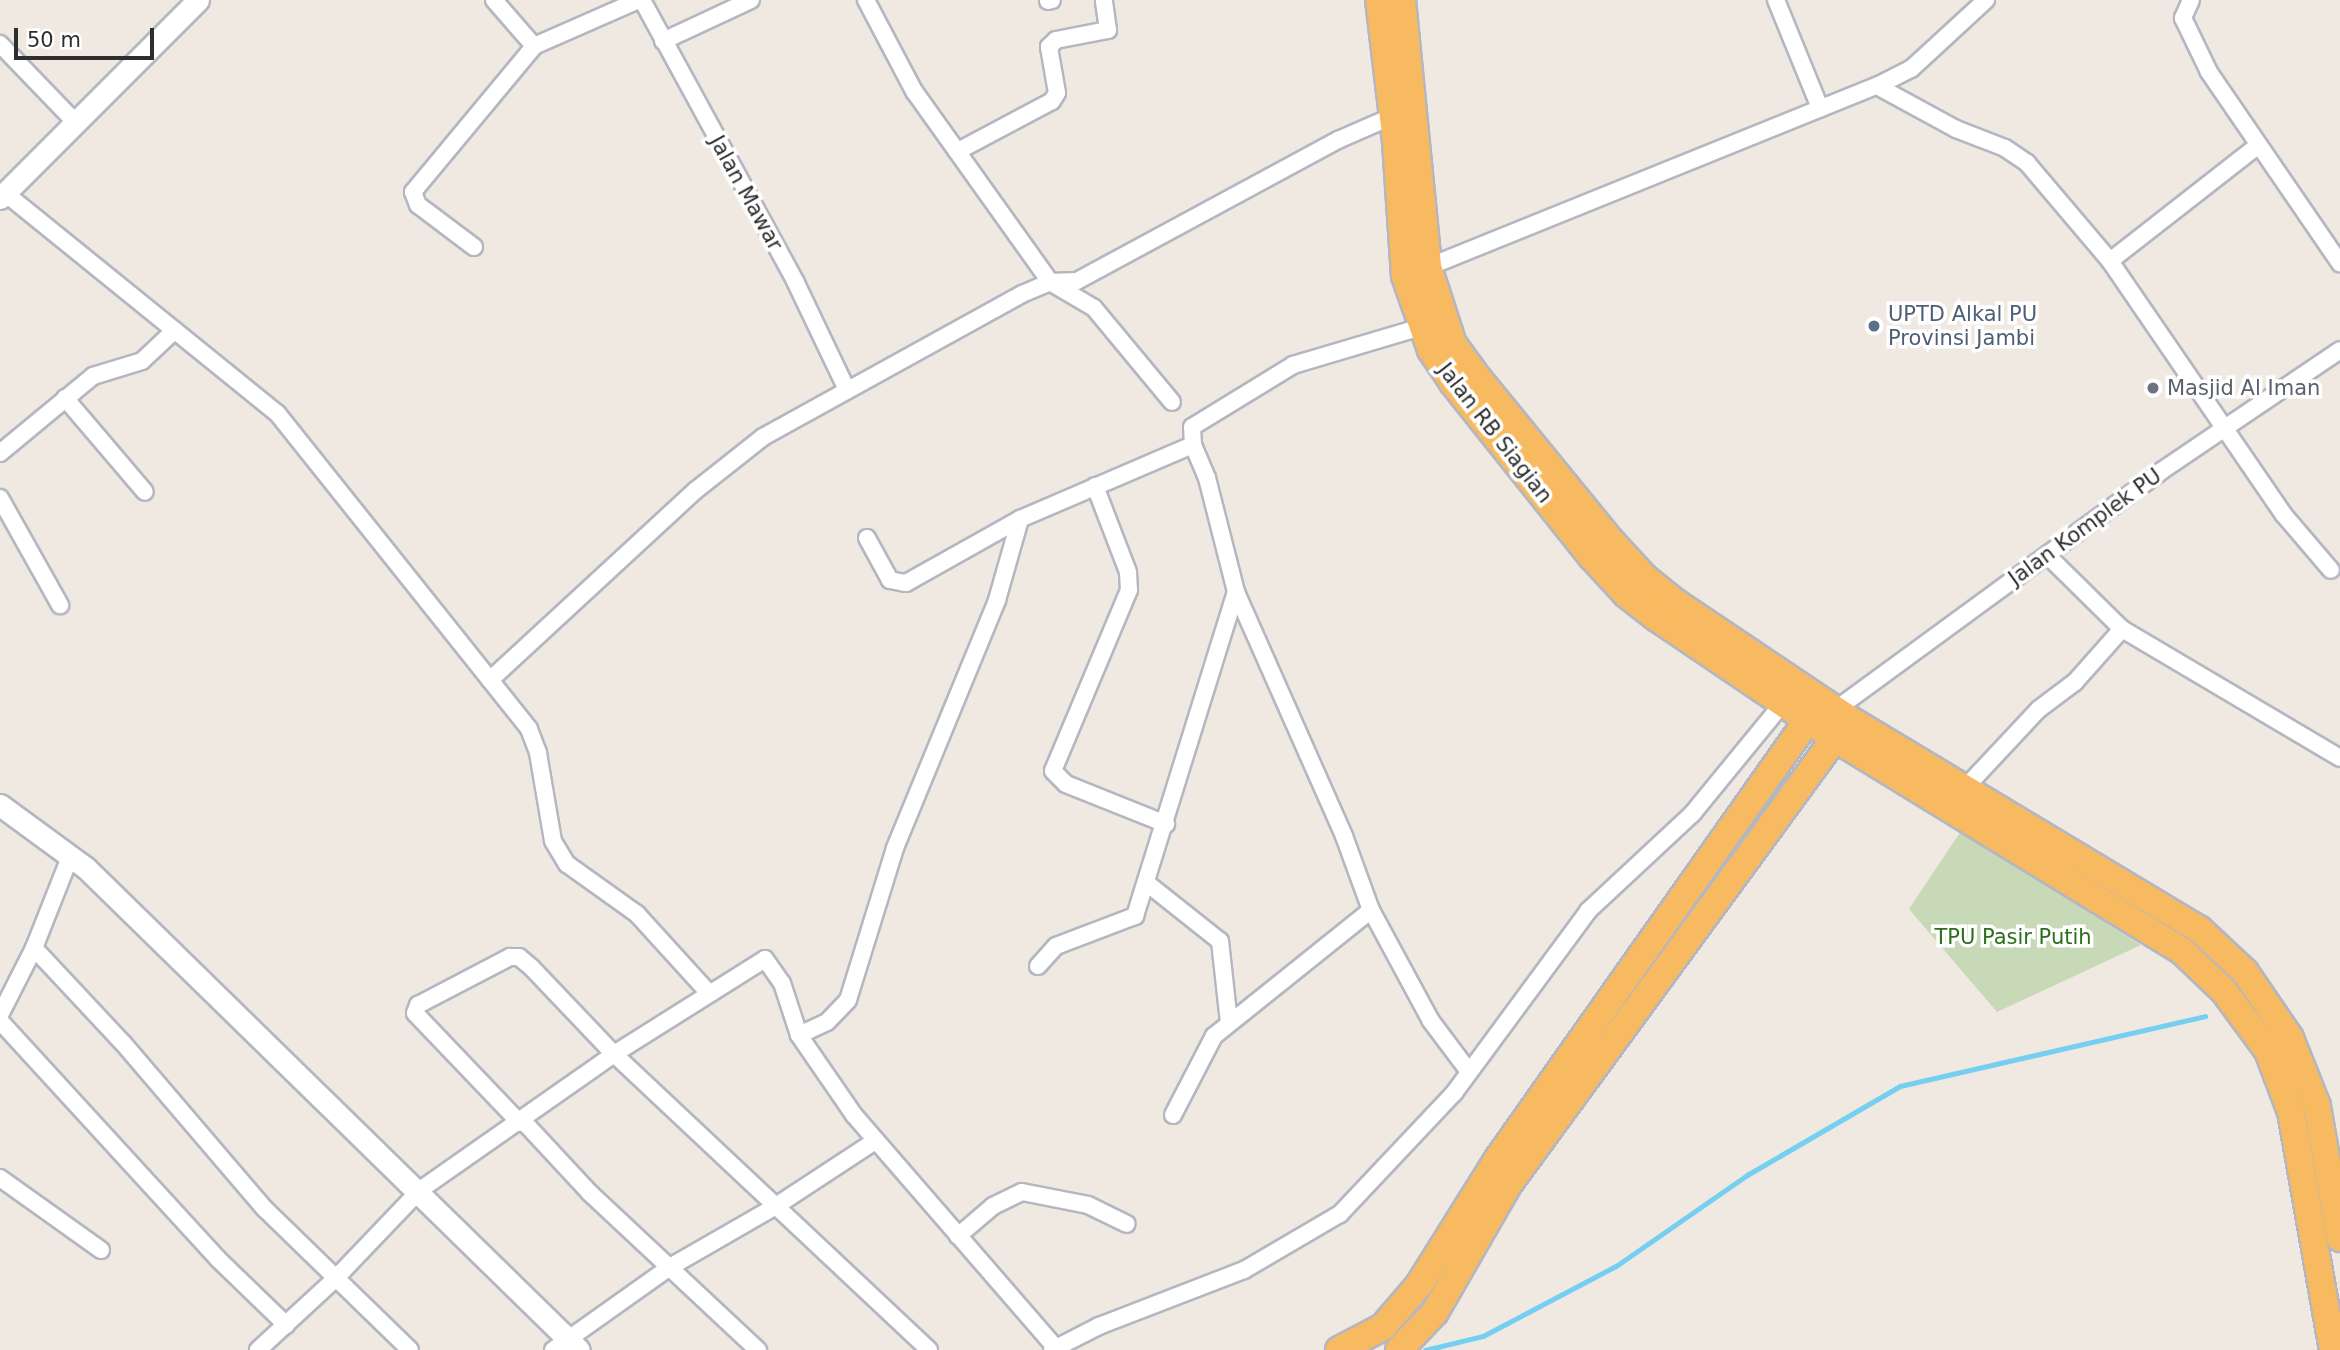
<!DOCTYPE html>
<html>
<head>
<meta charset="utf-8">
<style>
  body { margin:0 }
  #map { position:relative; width:2340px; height:1350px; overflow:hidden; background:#efe9e1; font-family:"DejaVu Sans",sans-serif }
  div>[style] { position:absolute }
  .cemetery>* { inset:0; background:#c8d9b8 }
  .stream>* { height:5px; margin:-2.5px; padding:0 2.5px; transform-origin:2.5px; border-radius:2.5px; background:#75cff0 }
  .roads { filter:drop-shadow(2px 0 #b4b7c1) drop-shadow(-2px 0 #b4b7c1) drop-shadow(0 2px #b4b7c1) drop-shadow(0 -2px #b4b7c1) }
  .minor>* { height:16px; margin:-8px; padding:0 8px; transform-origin:8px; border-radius:8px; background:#fff }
  .tertiary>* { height:21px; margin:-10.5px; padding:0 10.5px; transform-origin:10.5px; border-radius:10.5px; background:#fff }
  .trunk>* { height:26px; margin:-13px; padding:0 13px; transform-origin:13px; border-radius:13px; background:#f8ba60 }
  .dots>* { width:19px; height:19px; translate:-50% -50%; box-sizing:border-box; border:4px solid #fff; border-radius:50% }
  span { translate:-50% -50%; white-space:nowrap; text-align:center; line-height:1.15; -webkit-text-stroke:7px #fff; paint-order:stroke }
  .street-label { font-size:21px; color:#2e2e2e }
  .service-label { font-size:21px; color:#4e5e75 }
  .left { translate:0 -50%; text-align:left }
  .worship-label { font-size:21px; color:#5b616d }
  .park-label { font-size:21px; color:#2c6e1b }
  .scale { position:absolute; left:14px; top:28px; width:140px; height:32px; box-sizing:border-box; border:4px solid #2e2e2e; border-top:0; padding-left:9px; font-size:21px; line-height:24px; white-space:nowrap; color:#2e2e2e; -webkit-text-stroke:5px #fff; paint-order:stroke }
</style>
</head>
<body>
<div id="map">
  <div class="cemetery">
    <div style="clip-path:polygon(1961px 831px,2141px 945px,1997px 1012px,1909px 909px)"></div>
  </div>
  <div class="stream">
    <div style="left:1425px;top:1350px;width:60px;rotate:-13.6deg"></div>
    <div style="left:1483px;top:1336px;width:150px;rotate:-27.8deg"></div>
    <div style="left:1616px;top:1266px;width:160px;rotate:-34.8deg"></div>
    <div style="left:1747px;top:1175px;width:177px;rotate:-30.2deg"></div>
    <div style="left:1900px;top:1086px;width:313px;rotate:-12.9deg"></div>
  </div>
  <div class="roads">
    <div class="minor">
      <div style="left:494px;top:0;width:61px;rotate:49deg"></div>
      <div style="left:534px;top:46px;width:115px;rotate:-23.7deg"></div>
      <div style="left:642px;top:0;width:322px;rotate:61.4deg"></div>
      <div style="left:796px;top:283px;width:116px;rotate:64.5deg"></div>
      <div style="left:866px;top:0;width:103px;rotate:62.2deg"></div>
      <div style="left:914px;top:91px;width:234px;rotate:54.5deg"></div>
      <div style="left:1050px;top:282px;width:51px;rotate:30.6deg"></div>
      <div style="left:1094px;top:308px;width:122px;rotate:50.3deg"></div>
      <div style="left:1776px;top:0;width:117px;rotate:67.8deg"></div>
      <div style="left:2191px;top:0;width:20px;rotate:114deg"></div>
      <div style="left:2183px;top:18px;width:60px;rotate:64.3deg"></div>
      <div style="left:2209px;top:72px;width:232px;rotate:55.6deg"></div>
      <div style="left:1048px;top:1px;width:4px;rotate:-14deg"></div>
      <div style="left:663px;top:41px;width:97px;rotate:-25deg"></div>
      <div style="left:0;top:44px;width:110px;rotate:46.1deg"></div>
      <div style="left:1877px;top:86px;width:90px;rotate:28.6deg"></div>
      <div style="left:1956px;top:129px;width:53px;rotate:21.2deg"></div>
      <div style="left:2005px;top:148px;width:27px;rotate:34deg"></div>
      <div style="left:2027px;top:163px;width:128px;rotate:49.7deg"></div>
      <div style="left:2110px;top:261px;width:308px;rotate:55.6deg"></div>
      <div style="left:2284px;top:515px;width:72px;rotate:49.5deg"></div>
      <div style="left:958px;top:151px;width:106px;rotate:-28deg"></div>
      <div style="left:1052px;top:101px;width:9px;rotate:-58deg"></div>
      <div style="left:1057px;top:93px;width:47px;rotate:-99.9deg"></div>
      <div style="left:1049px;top:47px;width:10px;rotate:-45deg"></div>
      <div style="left:1056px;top:40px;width:53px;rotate:-10.9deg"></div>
      <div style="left:1108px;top:30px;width:30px;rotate:-98deg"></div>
      <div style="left:5px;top:193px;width:350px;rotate:39deg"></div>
      <div style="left:277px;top:413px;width:404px;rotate:51.4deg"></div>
      <div style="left:529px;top:729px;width:26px;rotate:69deg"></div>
      <div style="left:538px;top:753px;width:89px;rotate:80.3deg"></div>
      <div style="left:553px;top:841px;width:27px;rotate:59deg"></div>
      <div style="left:567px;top:864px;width:86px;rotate:35.5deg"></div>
      <div style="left:637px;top:914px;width:107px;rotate:47.7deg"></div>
      <div style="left:474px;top:247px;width:70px;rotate:-143.1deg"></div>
      <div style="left:418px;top:205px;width:14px;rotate:-111deg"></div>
      <div style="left:413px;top:192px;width:190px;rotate:-50.3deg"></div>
      <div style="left:2110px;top:261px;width:187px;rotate:-38deg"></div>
      <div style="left:1428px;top:267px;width:484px;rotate:-22deg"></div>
      <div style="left:1877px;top:86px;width:38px;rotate:-27deg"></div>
      <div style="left:1911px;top:69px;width:102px;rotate:-42.6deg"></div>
      <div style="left:65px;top:398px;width:123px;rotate:49.6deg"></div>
      <div style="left:1193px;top:445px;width:18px;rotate:-93deg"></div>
      <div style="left:1192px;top:427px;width:119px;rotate:-31.5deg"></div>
      <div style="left:1293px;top:365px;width:134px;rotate:-16.5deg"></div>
      <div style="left:0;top:453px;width:121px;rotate:-39.6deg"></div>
      <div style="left:93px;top:376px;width:51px;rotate:-17deg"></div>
      <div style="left:142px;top:361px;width:45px;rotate:-43.2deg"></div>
      <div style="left:1095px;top:486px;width:92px;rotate:69deg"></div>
      <div style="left:1128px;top:572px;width:18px;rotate:87deg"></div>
      <div style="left:1129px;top:590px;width:196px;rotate:112.8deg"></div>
      <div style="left:1053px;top:771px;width:18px;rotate:45deg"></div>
      <div style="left:1066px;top:784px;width:108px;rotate:21.8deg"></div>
      <div style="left:0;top:498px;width:123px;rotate:60.7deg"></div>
      <div style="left:867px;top:538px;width:48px;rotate:61.3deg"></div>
      <div style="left:890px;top:580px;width:16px;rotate:11deg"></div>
      <div style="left:906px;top:583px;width:131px;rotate:-29.3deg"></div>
      <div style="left:1020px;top:519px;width:188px;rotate:-23.2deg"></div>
      <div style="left:1193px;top:445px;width:36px;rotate:67deg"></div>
      <div style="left:1207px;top:478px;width:118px;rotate:75.7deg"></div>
      <div style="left:1236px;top:592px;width:267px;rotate:66.1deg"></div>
      <div style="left:1344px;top:836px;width:79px;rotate:70deg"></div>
      <div style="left:1371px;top:910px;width:126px;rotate:61.6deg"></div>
      <div style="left:1431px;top:1021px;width:60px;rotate:53.1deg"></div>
      <div style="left:2047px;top:555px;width:105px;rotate:44.6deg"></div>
      <div style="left:2122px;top:629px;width:253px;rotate:30.6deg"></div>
      <div style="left:490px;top:680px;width:280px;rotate:-42.7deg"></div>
      <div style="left:696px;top:490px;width:85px;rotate:-38.3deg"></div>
      <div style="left:763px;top:437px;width:296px;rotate:-28.9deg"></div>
      <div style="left:1022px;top:294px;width:30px;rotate:-23deg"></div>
      <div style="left:1050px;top:282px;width:27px;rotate:-2deg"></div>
      <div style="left:1077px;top:281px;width:297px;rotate:-28.4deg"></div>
      <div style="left:1338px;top:140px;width:60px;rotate:-23.6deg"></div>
      <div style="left:1835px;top:710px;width:403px;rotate:-36.2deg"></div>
      <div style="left:2160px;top:472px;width:217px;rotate:-34.1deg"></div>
      <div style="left:1965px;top:788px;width:108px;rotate:-46.9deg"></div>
      <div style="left:2039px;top:709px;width:45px;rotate:-36.9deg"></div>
      <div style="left:2075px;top:682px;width:71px;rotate:-48.4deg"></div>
      <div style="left:1148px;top:884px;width:92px;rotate:38.4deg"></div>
      <div style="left:1220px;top:941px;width:82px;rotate:83.7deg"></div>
      <div style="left:34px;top:948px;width:130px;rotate:46.9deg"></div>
      <div style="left:123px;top:1043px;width:218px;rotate:49.5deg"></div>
      <div style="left:265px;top:1209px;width:202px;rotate:44.2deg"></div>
      <div style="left:1038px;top:966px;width:27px;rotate:-48deg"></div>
      <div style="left:1056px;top:946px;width:85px;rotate:-20.8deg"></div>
      <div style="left:1135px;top:916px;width:339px;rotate:-72.7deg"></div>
      <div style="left:0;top:1015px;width:75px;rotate:-63.1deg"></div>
      <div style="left:34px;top:948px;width:98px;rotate:-68.4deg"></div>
      <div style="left:0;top:1021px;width:323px;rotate:47.5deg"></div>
      <div style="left:218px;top:1259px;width:95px;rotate:44.1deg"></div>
      <div style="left:799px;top:1035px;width:31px;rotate:-25deg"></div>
      <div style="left:827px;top:1022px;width:30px;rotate:-46deg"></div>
      <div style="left:848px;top:1000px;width:159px;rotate:-72.8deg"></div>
      <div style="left:895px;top:848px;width:268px;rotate:-67.6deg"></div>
      <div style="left:997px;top:600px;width:84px;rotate:-74.1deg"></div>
      <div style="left:1173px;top:1115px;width:89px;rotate:-62.6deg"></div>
      <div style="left:1214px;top:1036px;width:201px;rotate:-38.7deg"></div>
      <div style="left:523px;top:1121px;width:98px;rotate:47.1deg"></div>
      <div style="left:590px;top:1193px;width:230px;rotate:43.1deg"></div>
      <div style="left:520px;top:1123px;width:152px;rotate:-133.7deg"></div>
      <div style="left:415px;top:1013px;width:9px;rotate:-69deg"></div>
      <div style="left:418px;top:1005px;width:104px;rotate:-27.6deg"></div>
      <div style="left:510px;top:957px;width:9px"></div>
      <div style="left:519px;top:957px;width:17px;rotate:40deg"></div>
      <div style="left:532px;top:968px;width:119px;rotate:46.4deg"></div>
      <div style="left:614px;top:1054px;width:432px;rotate:43.2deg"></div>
      <div style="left:0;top:1178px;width:124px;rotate:35.5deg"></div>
      <div style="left:958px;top:1236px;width:46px;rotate:-40.6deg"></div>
      <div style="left:993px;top:1206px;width:32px;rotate:-26deg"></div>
      <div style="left:1022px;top:1192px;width:67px;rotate:11.1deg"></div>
      <div style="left:1088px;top:1205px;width:43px;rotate:26deg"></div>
      <div style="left:258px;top:1350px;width:105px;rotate:-42.7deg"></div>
      <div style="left:335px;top:1279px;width:123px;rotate:-46.3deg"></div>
      <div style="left:420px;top:1190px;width:237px;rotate:-35deg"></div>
      <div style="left:614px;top:1054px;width:178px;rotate:-32.2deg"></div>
      <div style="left:765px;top:959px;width:29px;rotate:55deg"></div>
      <div style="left:782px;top:983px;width:55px;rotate:71.9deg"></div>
      <div style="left:799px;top:1035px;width:97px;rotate:55.5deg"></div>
      <div style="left:854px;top:1115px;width:308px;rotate:49.1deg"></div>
      <div style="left:553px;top:1350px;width:143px;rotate:-35.4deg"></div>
      <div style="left:670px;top:1267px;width:122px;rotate:-29.9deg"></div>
      <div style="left:776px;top:1206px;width:118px;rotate:-33.3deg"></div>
      <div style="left:1052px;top:1350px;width:53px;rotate:-27.1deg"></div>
      <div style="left:1099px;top:1326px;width:155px;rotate:-21.1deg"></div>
      <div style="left:1244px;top:1270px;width:111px;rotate:-30.3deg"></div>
      <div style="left:1340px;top:1214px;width:166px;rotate:-46.7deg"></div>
      <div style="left:1454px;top:1093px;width:226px;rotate:-53.6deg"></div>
      <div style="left:1588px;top:911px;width:144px;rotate:-43deg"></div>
      <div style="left:1693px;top:813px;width:142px;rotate:-50.7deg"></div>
    </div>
    <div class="tertiary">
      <div style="left:0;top:198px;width:280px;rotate:-45deg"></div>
      <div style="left:0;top:805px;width:107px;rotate:36.2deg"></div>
      <div style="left:86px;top:868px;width:689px;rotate:44.35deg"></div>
    </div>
    <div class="trunk">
      <div style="left:1379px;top:0;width:143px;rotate:83.2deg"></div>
      <div style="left:1396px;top:142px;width:134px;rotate:86.2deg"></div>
      <div style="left:1405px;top:276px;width:78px;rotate:70.6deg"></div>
      <div style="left:1431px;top:350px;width:40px;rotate:56deg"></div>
      <div style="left:1453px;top:383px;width:223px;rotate:51.4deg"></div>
      <div style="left:1592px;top:557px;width:50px;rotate:47.4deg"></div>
      <div style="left:1626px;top:594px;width:39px;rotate:38deg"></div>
      <div style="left:1657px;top:618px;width:216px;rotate:34.1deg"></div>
      <div style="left:1836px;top:739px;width:406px;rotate:31.5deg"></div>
      <div style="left:2182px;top:951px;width:58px;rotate:43.6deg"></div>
      <div style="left:2224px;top:991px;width:74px;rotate:53.7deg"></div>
      <div style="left:2268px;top:1051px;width:65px;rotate:69.3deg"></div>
      <div style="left:2291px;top:1112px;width:242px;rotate:80deg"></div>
      <div style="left:1402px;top:0;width:268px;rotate:84.4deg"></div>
      <div style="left:1428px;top:267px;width:81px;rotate:72deg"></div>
      <div style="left:1453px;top:344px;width:34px;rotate:54deg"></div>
      <div style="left:1473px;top:372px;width:218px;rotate:50.8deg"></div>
      <div style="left:1611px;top:541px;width:49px;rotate:47.5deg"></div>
      <div style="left:1644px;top:577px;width:40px;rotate:39deg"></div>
      <div style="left:1675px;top:602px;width:210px;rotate:33.9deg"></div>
      <div style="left:1849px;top:719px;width:408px;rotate:31deg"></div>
      <div style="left:2199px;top:929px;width:63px;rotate:43.1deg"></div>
      <div style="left:2245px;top:972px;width:80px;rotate:55.7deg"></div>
      <div style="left:2290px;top:1038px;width:73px;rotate:68.3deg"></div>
      <div style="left:2317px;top:1106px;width:134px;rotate:80.1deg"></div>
      <div style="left:1339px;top:1350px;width:50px;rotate:-27.6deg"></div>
      <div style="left:1383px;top:1327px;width:55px;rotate:-49.4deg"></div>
      <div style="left:1419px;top:1285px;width:147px;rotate:-58deg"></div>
      <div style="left:1497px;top:1160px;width:555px;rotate:-54.76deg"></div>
      <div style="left:1399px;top:1350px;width:52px;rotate:-46.5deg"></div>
      <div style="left:1435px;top:1312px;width:146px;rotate:-60.1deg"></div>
      <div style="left:1508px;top:1185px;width:572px;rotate:-53.81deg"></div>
    </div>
  </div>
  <div class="dots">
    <div style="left:1874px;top:326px;background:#5c6f8a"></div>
    <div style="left:2153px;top:388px;background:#6b7280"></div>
  </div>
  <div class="street-label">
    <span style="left:746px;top:193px;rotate:61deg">Jalan Mawar</span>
    <span style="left:1495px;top:433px;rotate:52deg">Jalan RB Siagian</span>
    <span style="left:2085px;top:527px;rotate:-36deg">Jalan Komplek PU</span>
  </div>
  <div class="service-label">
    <span class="left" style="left:1888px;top:326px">UPTD Alkal PU<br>Provinsi Jambi</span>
  </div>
  <div class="worship-label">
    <span class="left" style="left:2167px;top:388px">Masjid Al Iman</span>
  </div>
  <div class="park-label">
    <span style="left:2013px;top:937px">TPU Pasir Putih</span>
  </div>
  <div class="scale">50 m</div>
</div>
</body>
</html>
